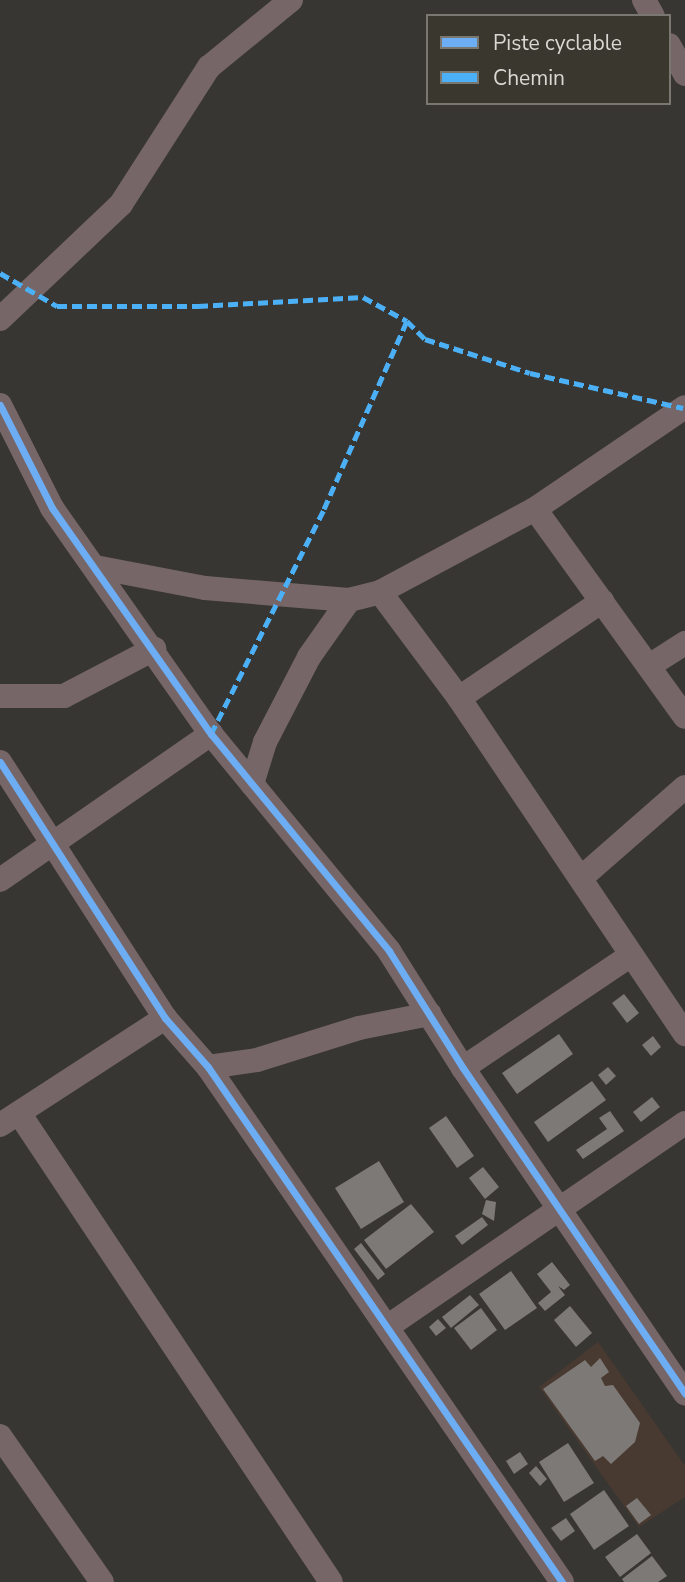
<!DOCTYPE html>
<html>
<head>
<meta charset="utf-8">
<style>
  body { margin:0 }
  #map { position:relative; width:685px; height:1582px; overflow:hidden; background:#373632; font-family:"Nunito Sans",sans-serif }
  div>[style] { position:absolute }
  .education>* { inset:0; background:#493a31 }
  .building>* { inset:0; background:#7c7977 }
  .minor>* { height:24px; margin:-12px; padding:0 12px; transform-origin:12px; border-radius:12px; background:#776668 }
  .quiet>* { height:5px; margin-top:-2.5px; transform-origin:0; background:repeating-linear-gradient(90deg,#4cb0f7 0 10px,transparent 0 15px) }
  .cycleway>* { height:7px; margin:-3.5px; padding:0 3.5px; transform-origin:3.5px; border-radius:3.5px; background:#6dadf4 }
  span { translate:-50% -50%; white-space:nowrap; text-align:center; line-height:1.15; -webkit-text-stroke:7px #3a372f; paint-order:stroke }
  .legend { position:absolute; left:426px; top:14px; width:245px; height:91px; box-sizing:border-box; background:#3a372f; border:2px solid #7a7770; margin:0; padding:9px 12px; list-style:none; font-size:21px; color:#d9d8d2 }
  .legend li { display:flex; align-items:center; gap:14px; height:35px }
  .legend b { width:35px; border:2px solid #7a7770 }
</style>
</head>
<body>
<div id="map">
  <div class="education">
    <div style="clip-path:polygon(598px 1342px,685px 1466px,685px 1497px,639px 1527px,539px 1387px)"></div>
  </div>
  <div class="building">
    <div style="clip-path:polygon(624px 994px,639px 1013px,627px 1023px,612px 1003px)"></div>
    <div style="clip-path:polygon(559px 1034px,573px 1054px,517px 1094px,502px 1073px)"></div>
    <div style="clip-path:polygon(653px 1036px,661px 1047px,651px 1056px,642px 1045px)"></div>
    <div style="clip-path:polygon(608px 1067px,616px 1076px,606px 1085px,598px 1075px)"></div>
    <div style="clip-path:polygon(592px 1081px,606px 1100px,548px 1142px,534px 1122px)"></div>
    <div style="clip-path:polygon(652px 1097px,660px 1107px,641px 1122px,633px 1112px)"></div>
    <div style="clip-path:polygon(610px 1111px,624px 1131px,583px 1159px,576px 1150px,607px 1129px,599px 1118px)"></div>
    <div style="clip-path:polygon(446px 1116px,474px 1156px,457px 1168px,429px 1128px)"></div>
    <div style="clip-path:polygon(379px 1161px,404px 1202px,361px 1229px,335px 1188px)"></div>
    <div style="clip-path:polygon(483px 1167px,499px 1187px,485px 1199px,469px 1178px)"></div>
    <div style="clip-path:polygon(486px 1200px,496px 1202px,494px 1221px,482px 1214px)"></div>
    <div style="clip-path:polygon(411px 1204px,434px 1232px,386px 1269px,364px 1240px)"></div>
    <div style="clip-path:polygon(482px 1217px,488px 1225px,462px 1245px,455px 1236px)"></div>
    <div style="clip-path:polygon(361px 1243px,385px 1274px,378px 1280px,354px 1249px)"></div>
    <div style="clip-path:polygon(552px 1262px,570px 1285px,564px 1290px,558px 1286px,565px 1295px,545px 1311px,538px 1303px,551px 1292px,537px 1274px)"></div>
    <div style="clip-path:polygon(511px 1271px,537px 1308px,505px 1330px,479px 1294px)"></div>
    <div style="clip-path:polygon(470px 1295px,479px 1305px,451px 1328px,442px 1317px)"></div>
    <div style="clip-path:polygon(570px 1306px,592px 1333px,576px 1347px,554px 1320px)"></div>
    <div style="clip-path:polygon(481px 1308px,497px 1330px,471px 1350px,454px 1328px)"></div>
    <div style="clip-path:polygon(438px 1319px,446px 1328px,436px 1336px,429px 1327px)"></div>
    <div style="clip-path:polygon(600px 1358px,609px 1372px,601px 1378px,605px 1386px,613px 1385px,640px 1423px,635px 1442px,611px 1464px,603px 1456px,595px 1461px,543px 1389px,585px 1360px,591px 1367px)"></div>
    <div style="clip-path:polygon(568px 1443px,594px 1483px,564px 1502px,539px 1462px)"></div>
    <div style="clip-path:polygon(520px 1452px,528px 1464px,514px 1474px,506px 1461px)"></div>
    <div style="clip-path:polygon(536px 1466px,547px 1479px,540px 1486px,529px 1473px)"></div>
    <div style="clip-path:polygon(604px 1490px,629px 1526px,594px 1550px,570px 1514px)"></div>
    <div style="clip-path:polygon(637px 1498px,651px 1515px,639px 1524px,626px 1506px)"></div>
    <div style="clip-path:polygon(566px 1518px,575px 1531px,561px 1541px,551px 1528px)"></div>
    <div style="clip-path:polygon(637px 1534px,651px 1553px,620px 1577px,605px 1557px)"></div>
    <div style="clip-path:polygon(652px 1556px,667px 1576px,658px 1582px,624px 1582px,622px 1579px)"></div>
  </div>
  <div class="minor">
    <div style="left:644px;top:0;width:18px;rotate:61deg"></div>
    <div style="left:669px;top:45px;width:33px;rotate:61deg"></div>
    <div style="left:0;top:319px;width:167px;rotate:-43.5deg"></div>
    <div style="left:121px;top:204px;width:163px;rotate:-57.3deg"></div>
    <div style="left:209px;top:67px;width:106px;rotate:-39.3deg"></div>
    <div style="left:0;top:405px;width:115px;rotate:63.2deg"></div>
    <div style="left:52px;top:508px;width:276px;rotate:54.9deg"></div>
    <div style="left:211px;top:734px;width:281px;rotate:50.6deg"></div>
    <div style="left:389px;top:951px;width:138px;rotate:57.7deg"></div>
    <div style="left:463px;top:1068px;width:394px;rotate:55.7deg"></div>
    <div style="left:535px;top:509px;width:256px;rotate:54.2deg"></div>
    <div style="left:95px;top:567px;width:112px;rotate:10.8deg"></div>
    <div style="left:205px;top:588px;width:144px;rotate:4.8deg"></div>
    <div style="left:349px;top:600px;width:32px;rotate:-14deg"></div>
    <div style="left:380px;top:592px;width:176px;rotate:-28.2deg"></div>
    <div style="left:535px;top:509px;width:181px;rotate:-34.2deg"></div>
    <div style="left:380px;top:592px;width:132px;rotate:53.3deg"></div>
    <div style="left:459px;top:698px;width:405px;rotate:56.1deg"></div>
    <div style="left:649px;top:666px;width:43px;rotate:-32.6deg"></div>
    <div style="left:0;top:696px;width:64px"></div>
    <div style="left:64px;top:696px;width:102px;rotate:-27.6deg"></div>
    <div style="left:459px;top:698px;width:173px;rotate:-34.1deg"></div>
    <div style="left:0;top:762px;width:305px;rotate:57.2deg"></div>
    <div style="left:165px;top:1018px;width:65px;rotate:48.7deg"></div>
    <div style="left:208px;top:1067px;width:625px;rotate:55.5deg"></div>
    <div style="left:252px;top:784px;width:44px;rotate:-72.8deg"></div>
    <div style="left:265px;top:742px;width:96px;rotate:-62.6deg"></div>
    <div style="left:309px;top:657px;width:70px;rotate:-54.9deg"></div>
    <div style="left:581px;top:878px;width:138px;rotate:-41.2deg"></div>
    <div style="left:0;top:880px;width:257px;rotate:-34.7deg"></div>
    <div style="left:208px;top:1067px;width:49px;rotate:-8.1deg"></div>
    <div style="left:257px;top:1060px;width:107px;rotate:-17.4deg"></div>
    <div style="left:359px;top:1028px;width:72px;rotate:-11.2deg"></div>
    <div style="left:463px;top:1068px;width:202px;rotate:-33.9deg"></div>
    <div style="left:19px;top:1113px;width:563px;rotate:56.37deg"></div>
    <div style="left:0;top:1125px;width:197px;rotate:-33deg"></div>
    <div style="left:387px;top:1327px;width:361px;rotate:-34.4deg"></div>
    <div style="left:0;top:1436px;width:178px;rotate:55.1deg"></div>
  </div>
  <div class="quiet">
    <div style="left:0;top:273px;width:66px;rotate:30.1deg"></div>
    <div style="left:57px;top:306px;width:141px"></div>
    <div style="left:198px;top:306px;width:165px;rotate:-3.1deg"></div>
    <div style="left:363px;top:297px;width:50px;rotate:28.6deg"></div>
    <div style="left:407px;top:321px;width:25px;rotate:45deg"></div>
    <div style="left:425px;top:339px;width:110px;rotate:17.9deg"></div>
    <div style="left:530px;top:373px;width:157px;rotate:12.9deg"></div>
    <div style="left:211px;top:734px;width:252px;rotate:-63.3deg"></div>
    <div style="left:324px;top:509px;width:206px;rotate:-66.2deg"></div>
  </div>
  <div class="cycleway">
    <div style="left:0;top:405px;width:115px;rotate:63.2deg"></div>
    <div style="left:52px;top:508px;width:276px;rotate:54.9deg"></div>
    <div style="left:211px;top:734px;width:281px;rotate:50.6deg"></div>
    <div style="left:389px;top:951px;width:138px;rotate:57.7deg"></div>
    <div style="left:463px;top:1068px;width:394px;rotate:55.7deg"></div>
    <div style="left:0;top:762px;width:305px;rotate:57.2deg"></div>
    <div style="left:165px;top:1018px;width:65px;rotate:48.7deg"></div>
    <div style="left:208px;top:1067px;width:625px;rotate:55.5deg"></div>
  </div>
  <ul class="legend">
  <li><b style="height:9px;background:#6dadf4"></b>Piste cyclable</li>
  <li><b style="height:9px;background:#4cb0f7"></b>Chemin</li>
  </ul>
</div>
</body>
</html>
